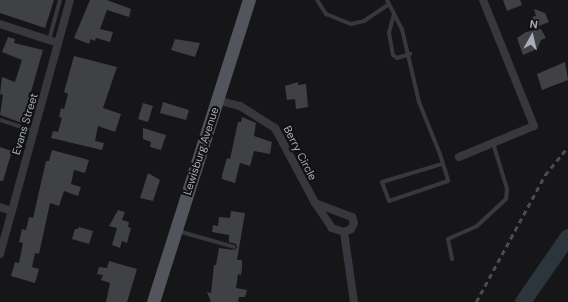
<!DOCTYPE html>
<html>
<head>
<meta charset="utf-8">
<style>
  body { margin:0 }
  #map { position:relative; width:568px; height:302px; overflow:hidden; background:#161618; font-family:"DM Sans",sans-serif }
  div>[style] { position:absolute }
  .river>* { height:16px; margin:-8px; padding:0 8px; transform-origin:8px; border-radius:8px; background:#2c353c }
  .building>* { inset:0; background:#404145 }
  .service>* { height:4px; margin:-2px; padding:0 2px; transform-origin:2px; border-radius:2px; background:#37383d }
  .minor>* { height:8px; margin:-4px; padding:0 4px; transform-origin:4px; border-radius:4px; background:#37383d }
  .primary>* { height:13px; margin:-6.5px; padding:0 6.5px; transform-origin:6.5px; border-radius:6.5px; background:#53555c }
  .rail>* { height:2.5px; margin-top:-1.25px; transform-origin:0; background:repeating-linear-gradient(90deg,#4a4c52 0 5px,transparent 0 9px) }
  span { translate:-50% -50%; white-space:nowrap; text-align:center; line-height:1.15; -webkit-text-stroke:4px #111113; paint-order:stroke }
  .street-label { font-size:11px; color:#a8adb8 }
  .north { position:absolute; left:512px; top:16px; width:40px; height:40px; -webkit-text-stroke:3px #111113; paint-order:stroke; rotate:8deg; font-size:11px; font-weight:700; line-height:16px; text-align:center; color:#a8adb8 }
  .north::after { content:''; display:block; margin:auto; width:14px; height:18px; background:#a8adb8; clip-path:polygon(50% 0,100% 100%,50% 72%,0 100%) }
</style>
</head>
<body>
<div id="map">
  <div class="river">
    <div style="left:523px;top:302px;width:79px;rotate:-55.3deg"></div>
  </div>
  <div class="building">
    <div style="clip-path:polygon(0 0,54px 0,45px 28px,0 13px)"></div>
    <div style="clip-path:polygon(90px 0,107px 0,131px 9px,129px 17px,107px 10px,100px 29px,113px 32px,110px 42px,96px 38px,95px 41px,91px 39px,89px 44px,74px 38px)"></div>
    <div style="clip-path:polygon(503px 0,520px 0,522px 5px,507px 11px)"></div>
    <div style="clip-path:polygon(534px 9px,545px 13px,549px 22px,536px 27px,532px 17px,536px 16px)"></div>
    <div style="clip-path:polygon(541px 29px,546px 38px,541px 40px,537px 49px,523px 55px,517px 38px,526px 32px)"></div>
    <div style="clip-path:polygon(8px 37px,15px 39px,14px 43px,43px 50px,22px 123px,0 115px,3px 95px,0 94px,2px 77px,15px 82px,22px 60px,2px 52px)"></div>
    <div style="clip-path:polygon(175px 39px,200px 43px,195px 57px,171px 50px)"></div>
    <div style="clip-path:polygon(74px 56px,117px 67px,103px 108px,121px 114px,115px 132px,98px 126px,95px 141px,104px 143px,102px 150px,51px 138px,53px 131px,58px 132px,62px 118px,59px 117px,61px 108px,64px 109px,68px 94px,64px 92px)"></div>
    <div style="clip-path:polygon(565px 62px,568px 80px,542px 90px,537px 74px)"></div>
    <div style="clip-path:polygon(298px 82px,298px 85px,306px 84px,308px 107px,296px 109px,295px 99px,287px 100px,285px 86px)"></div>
    <div style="clip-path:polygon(163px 102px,189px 110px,186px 120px,160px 113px)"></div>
    <div style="clip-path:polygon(143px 103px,153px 106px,148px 122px,138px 119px)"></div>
    <div style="clip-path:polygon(242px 117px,256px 123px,254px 136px,272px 142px,270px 154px,254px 151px,250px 166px,240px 163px,235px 183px,222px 179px,222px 175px,227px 158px,230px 159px,238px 122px,241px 122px)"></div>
    <div style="clip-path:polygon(143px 128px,166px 135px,161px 150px,150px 147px,151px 142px,143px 139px)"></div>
    <div style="clip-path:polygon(0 147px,12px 151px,3px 181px,0 181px)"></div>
    <div style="clip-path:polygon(52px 150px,89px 160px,85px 173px,74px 170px,71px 184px,81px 187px,78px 196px,64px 191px,59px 206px,50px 203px,39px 254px,35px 253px,32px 267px,39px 269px,35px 283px,11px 276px,15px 262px,19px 263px,23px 243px,19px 242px,22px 229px,26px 230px,29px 217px,33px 218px,46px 161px,49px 161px)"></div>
    <div style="clip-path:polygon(148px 173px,160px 180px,153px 201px,140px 198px)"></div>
    <div style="clip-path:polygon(118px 210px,125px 212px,122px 220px,129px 222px,128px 227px,131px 228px,127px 243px,122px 241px,120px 248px,112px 245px,117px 228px,109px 226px)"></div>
    <div style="clip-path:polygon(231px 211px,245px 213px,237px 260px,242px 260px,242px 268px,241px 275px,238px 274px,236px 288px,247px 290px,245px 297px,239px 297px,238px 302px,211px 302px,207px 292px,211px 293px,214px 265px,216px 265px,219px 248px,234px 250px,237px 248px,236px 244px,229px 242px,229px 235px,212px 232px,213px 225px,218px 226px,219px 217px,230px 218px)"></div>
    <div style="clip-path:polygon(79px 227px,93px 231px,89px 244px,72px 239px,75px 229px,78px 229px)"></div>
    <div style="clip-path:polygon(109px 261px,137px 269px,127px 302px,106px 302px,110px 283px,101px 280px,103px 275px,97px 274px,99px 267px,107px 268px)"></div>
  </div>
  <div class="service">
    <div style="left:317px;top:0;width:17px;rotate:57deg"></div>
    <div style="left:326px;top:14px;width:27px;rotate:22deg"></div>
    <div style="left:351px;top:24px;width:13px;rotate:-13deg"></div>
    <div style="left:364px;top:21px;width:30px;rotate:-34deg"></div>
    <div style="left:387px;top:0;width:33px;rotate:63deg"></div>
    <div style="left:402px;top:29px;width:75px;rotate:76.9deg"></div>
    <div style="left:419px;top:102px;width:56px;rotate:68deg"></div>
    <div style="left:440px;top:154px;width:28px;rotate:73deg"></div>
    <div style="left:448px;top:181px;width:62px;rotate:161.3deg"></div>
    <div style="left:389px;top:201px;width:20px;rotate:-110deg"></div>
    <div style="left:382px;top:182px;width:63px;rotate:-16.7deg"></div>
    <div style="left:394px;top:14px;width:20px;rotate:105deg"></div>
    <div style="left:389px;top:33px;width:22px;rotate:80deg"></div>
    <div style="left:393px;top:55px;width:5px;rotate:37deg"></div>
    <div style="left:397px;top:58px;width:14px;rotate:-17deg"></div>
    <div style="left:49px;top:40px;width:41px;rotate:-74.6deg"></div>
    <div style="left:0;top:120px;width:36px;rotate:18deg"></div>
    <div style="left:178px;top:231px;width:58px;rotate:15.9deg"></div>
    <div style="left:452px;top:259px;width:20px;rotate:-101deg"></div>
    <div style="left:448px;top:239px;width:32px;rotate:-24deg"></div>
    <div style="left:477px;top:226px;width:40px;rotate:-43deg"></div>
    <div style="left:506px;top:199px;width:10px;rotate:-84deg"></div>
    <div style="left:507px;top:189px;width:48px;rotate:-106.9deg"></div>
  </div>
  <div class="minor">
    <div style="left:0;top:24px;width:61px;rotate:18.1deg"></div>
    <div style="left:217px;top:100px;width:24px;rotate:15deg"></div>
    <div style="left:240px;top:106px;width:41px;rotate:32.2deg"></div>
    <div style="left:275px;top:128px;width:85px;rotate:61.9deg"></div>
    <div style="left:315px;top:203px;width:40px;rotate:21deg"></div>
    <div style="left:352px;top:217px;width:6px;rotate:72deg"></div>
    <div style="left:354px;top:223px;width:7px;rotate:117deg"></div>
    <div style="left:351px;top:229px;width:8px;rotate:157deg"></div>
    <div style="left:344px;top:232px;width:13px;rotate:-162deg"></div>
    <div style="left:332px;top:228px;width:30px;rotate:-124deg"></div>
    <div style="left:459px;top:157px;width:81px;rotate:-22.5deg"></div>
    <div style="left:534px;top:126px;width:136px;rotate:-112deg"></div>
    <div style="left:0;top:207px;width:12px;rotate:20deg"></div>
    <div style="left:344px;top:232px;width:71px;rotate:81.9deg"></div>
    <div style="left:0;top:254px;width:263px;rotate:-74.6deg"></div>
  </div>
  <div class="primary">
    <div style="left:153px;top:302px;width:317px;rotate:-72.4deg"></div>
  </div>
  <div class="rail">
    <div style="left:476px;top:302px;width:145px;rotate:-61.5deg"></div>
    <div style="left:545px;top:175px;width:36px;rotate:-51deg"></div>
  </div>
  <div class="street-label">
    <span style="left:25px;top:124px;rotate:-73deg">Evans Street</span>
    <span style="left:201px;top:151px;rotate:-72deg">Lewisburg Avenue</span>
    <span style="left:300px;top:153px;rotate:63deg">Berry Circle</span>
  </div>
  <div class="north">N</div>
</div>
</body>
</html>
